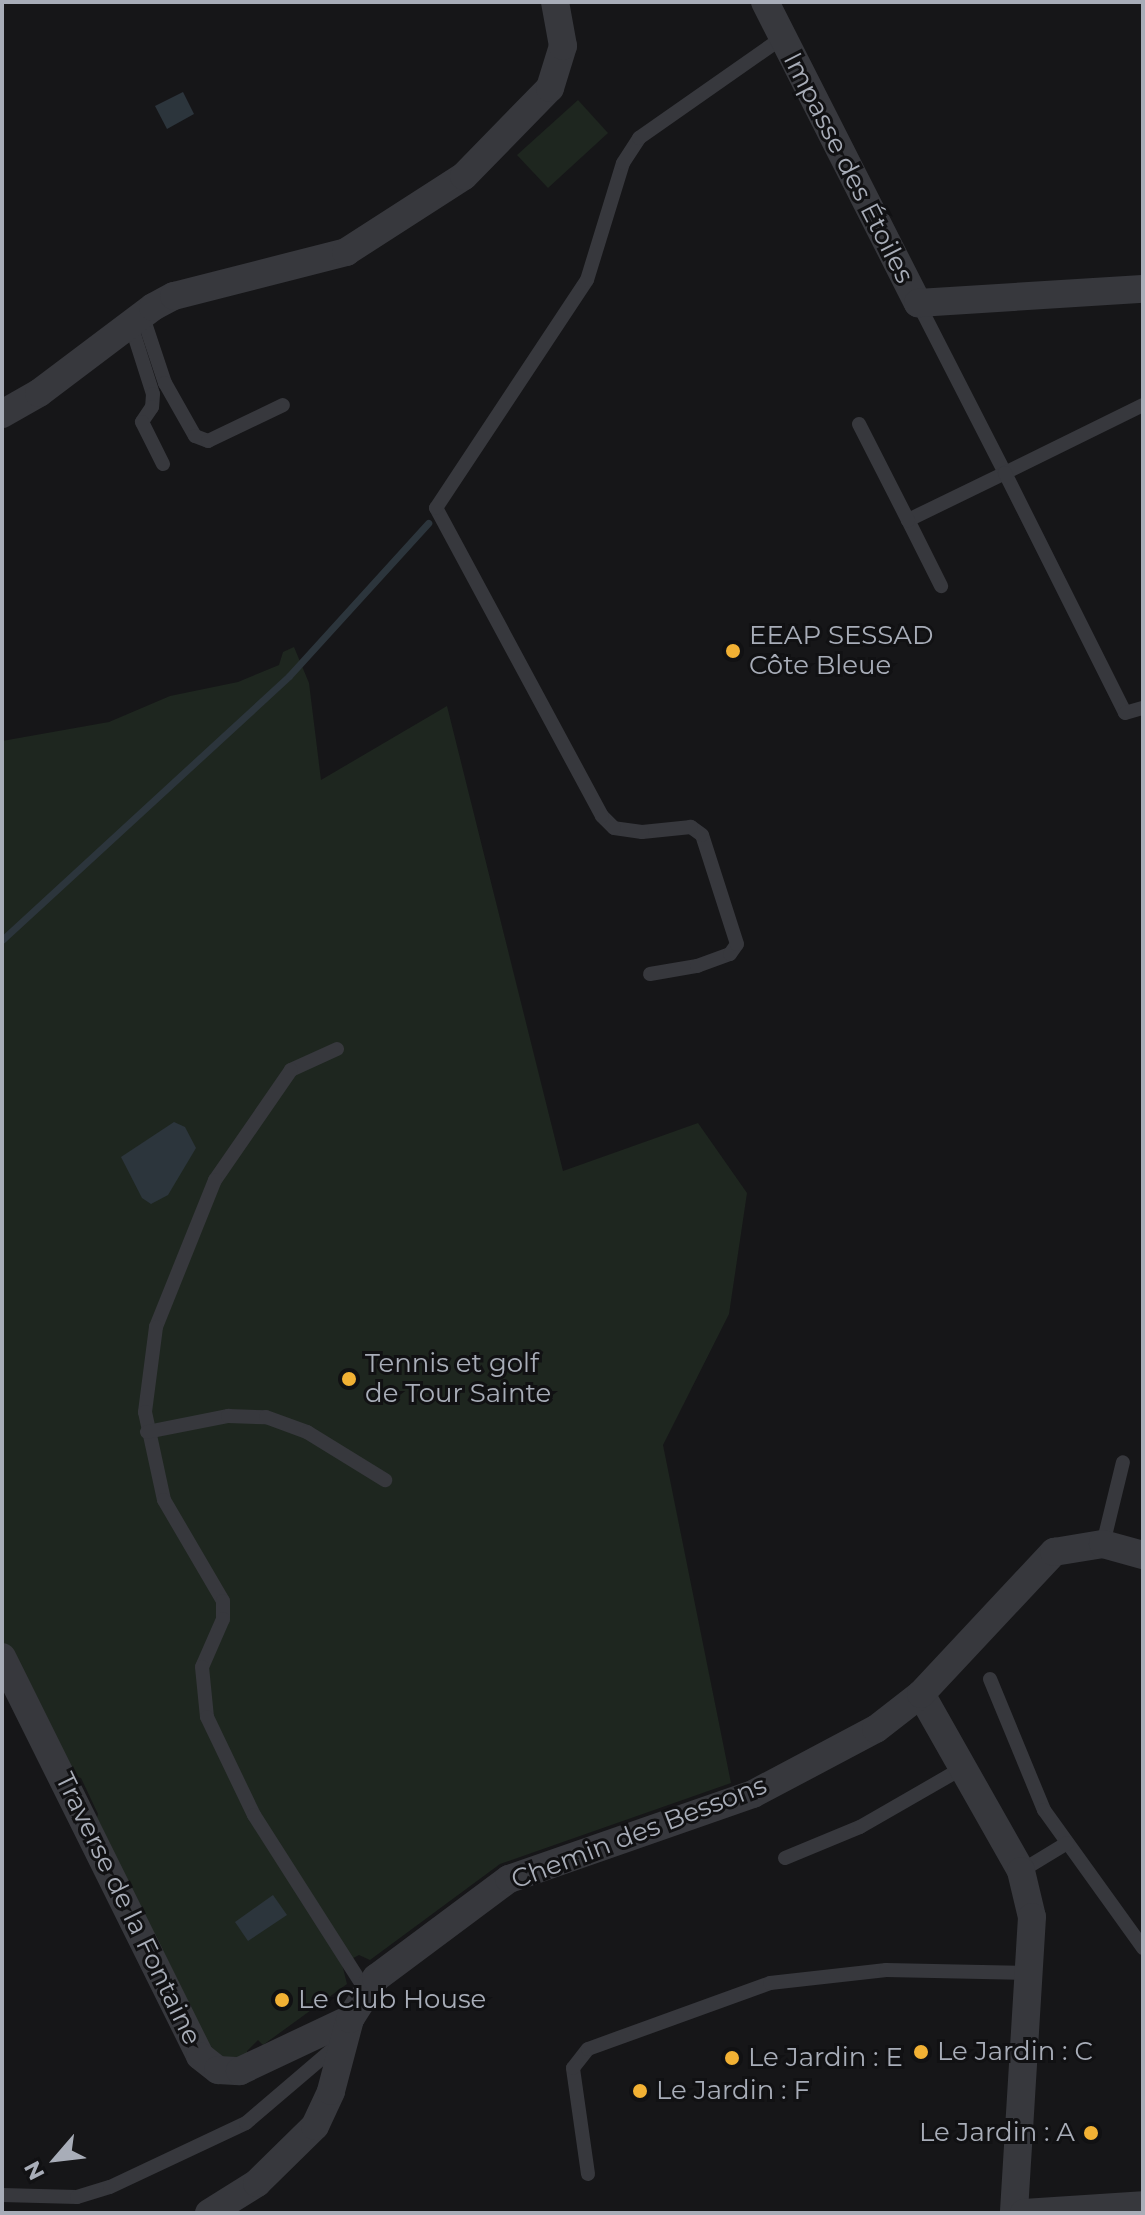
<!DOCTYPE html>
<html>
<head>
<meta charset="utf-8">
<style>
  body { margin:0 }
  #map { position:relative; width:1145px; height:2215px; overflow:hidden; background:#161618; font-family:Montserrat,sans-serif }
  div>[style] { position:absolute }
  .green>* { inset:0; background:#1e261f }
  .water>* { inset:0; background:#2c353c }
  .stream>* { height:7px; margin:-3.5px; padding:0 3.5px; transform-origin:3.5px; border-radius:3.5px; background:#2c353c }
  .service>* { height:14px; margin:-7px; padding:0 7px; transform-origin:7px; border-radius:7px; background:#37383d }
  .minor>* { height:28px; margin:-14px; padding:0 14px; transform-origin:14px; border-radius:14px; background:#37383d }
  .dots>* { width:22px; height:22px; translate:-50% -50%; box-sizing:border-box; border:4px solid #111113; border-radius:50% }
  span { translate:-50% -50%; white-space:nowrap; text-align:center; line-height:1.15; -webkit-text-stroke:6px #111113; paint-order:stroke }
  .street-label { font-size:26px; color:#a8adb8 }
  .poi-label { font-size:26px; color:#a8adb8 }
  .left { translate:0 -50%; text-align:left }
  .right { translate:-100% -50%; text-align:right }
  .frame { position:absolute; inset:0; border:4px solid #a8adb8; pointer-events:none }
  .north { position:absolute; left:16px; top:2119px; width:80px; height:80px; -webkit-text-stroke:6px #111113; paint-order:stroke; rotate:242deg; font-size:22px; font-weight:700; line-height:32px; text-align:center; color:#a8adb8 }
  .north::after { content:''; display:block; margin:auto; width:28px; height:36px; background:#a8adb8; clip-path:polygon(50% 0,100% 100%,50% 72%,0 100%) }
</style>
</head>
<body>
<div id="map">
  <div class="green">
    <div style="clip-path:polygon(578px 100px,608px 133px,548px 188px,517px 155px)"></div>
    <div style="clip-path:polygon(294px 647px,309px 683px,321px 780px,447px 706px,563px 1171px,698px 1123px,747px 1193px,729px 1314px,663px 1445px,731px 1783px,500px 1864px,370px 1960px,359px 1955px,342px 1964px,347px 1984px,263px 2045px,258px 2040px,247px 2051px,248px 2060px,238px 2062px,203px 2053px,95px 1825px,98px 1814px,81px 1778px,66px 1774px,2px 1648px,2px 741px,109px 722px,170px 696px,238px 682px,279px 665px,283px 652px)"></div>
  </div>
  <div class="water">
    <div style="clip-path:polygon(183px 92px,194px 114px,167px 129px,155px 106px)"></div>
    <div style="clip-path:polygon(174px 1122px,185px 1127px,196px 1148px,168px 1195px,151px 1204px,142px 1198px,121px 1157px)"></div>
    <div style="clip-path:polygon(273px 1895px,287px 1915px,248px 1941px,235px 1922px)"></div>
  </div>
  <div class="stream">
    <div style="left:2px;top:940px;width:390px;rotate:-42.6deg"></div>
    <div style="left:289px;top:676px;width:207px;rotate:-47.7deg"></div>
  </div>
  <div class="service">
    <div style="left:918px;top:303px;width:191px;rotate:62.9deg"></div>
    <div style="left:1005px;top:473px;width:108px;rotate:154.1deg"></div>
    <div style="left:908px;top:520px;width:74px;rotate:63.4deg"></div>
    <div style="left:143px;top:317px;width:70px;rotate:71.6deg"></div>
    <div style="left:165px;top:383px;width:61px;rotate:60.5deg"></div>
    <div style="left:195px;top:436px;width:14px;rotate:21deg"></div>
    <div style="left:208px;top:441px;width:83px;rotate:-25.6deg"></div>
    <div style="left:131px;top:325px;width:72px;rotate:72.3deg"></div>
    <div style="left:153px;top:394px;width:13px;rotate:94deg"></div>
    <div style="left:152px;top:407px;width:18px;rotate:124deg"></div>
    <div style="left:142px;top:422px;width:47px;rotate:63.4deg"></div>
    <div style="left:1143px;top:405px;width:154px;rotate:153.8deg"></div>
    <div style="left:1005px;top:473px;width:268px;rotate:63.4deg"></div>
    <div style="left:1125px;top:713px;width:19px;rotate:-16deg"></div>
    <div style="left:859px;top:424px;width:108px;rotate:63deg"></div>
    <div style="left:650px;top:974px;width:48px;rotate:-9.7deg"></div>
    <div style="left:697px;top:966px;width:35px;rotate:-20deg"></div>
    <div style="left:730px;top:954px;width:12px;rotate:-55deg"></div>
    <div style="left:737px;top:944px;width:114px;rotate:-107.8deg"></div>
    <div style="left:702px;top:835px;width:14px;rotate:-144deg"></div>
    <div style="left:691px;top:827px;width:49px;rotate:174.2deg"></div>
    <div style="left:642px;top:832px;width:28px;rotate:-172deg"></div>
    <div style="left:614px;top:828px;width:17px;rotate:-135deg"></div>
    <div style="left:602px;top:816px;width:350px;rotate:-118.3deg"></div>
    <div style="left:436px;top:508px;width:273px;rotate:-56.5deg"></div>
    <div style="left:587px;top:280px;width:122px;rotate:-72.9deg"></div>
    <div style="left:623px;top:163px;width:30px;rotate:-57deg"></div>
    <div style="left:639px;top:138px;width:174px;rotate:-35deg"></div>
    <div style="left:337px;top:1049px;width:51px;rotate:155.5deg"></div>
    <div style="left:291px;top:1070px;width:134px;rotate:124.6deg"></div>
    <div style="left:215px;top:1180px;width:158px;rotate:111.9deg"></div>
    <div style="left:156px;top:1327px;width:86px;rotate:97.4deg"></div>
    <div style="left:145px;top:1412px;width:90px;rotate:77.8deg"></div>
    <div style="left:164px;top:1500px;width:117px;rotate:59.7deg"></div>
    <div style="left:223px;top:1601px;width:18px;rotate:90deg"></div>
    <div style="left:223px;top:1619px;width:52px;rotate:113.6deg"></div>
    <div style="left:202px;top:1667px;width:50px;rotate:84.3deg"></div>
    <div style="left:207px;top:1717px;width:109px;rotate:64.4deg"></div>
    <div style="left:254px;top:1815px;width:209px;rotate:57.5deg"></div>
    <div style="left:147px;top:1432px;width:83px;rotate:-11.2deg"></div>
    <div style="left:228px;top:1416px;width:38px;rotate:2deg"></div>
    <div style="left:266px;top:1417px;width:44px;rotate:20.1deg"></div>
    <div style="left:307px;top:1432px;width:92px;rotate:31.6deg"></div>
    <div style="left:1103px;top:1544px;width:84px;rotate:-76.3deg"></div>
    <div style="left:990px;top:1679px;width:142px;rotate:67.6deg"></div>
    <div style="left:1044px;top:1810px;width:170px;rotate:54.3deg"></div>
    <div style="left:785px;top:1858px;width:81px;rotate:-22.5deg"></div>
    <div style="left:860px;top:1827px;width:116px;rotate:-29.9deg"></div>
    <div style="left:1021px;top:1871px;width:54px;rotate:-31.3deg"></div>
    <div style="left:588px;top:2174px;width:107px;rotate:-98.1deg"></div>
    <div style="left:573px;top:2068px;width:24px;rotate:-52deg"></div>
    <div style="left:588px;top:2049px;width:194px;rotate:-19.9deg"></div>
    <div style="left:770px;top:1983px;width:117px;rotate:-6.4deg"></div>
    <div style="left:886px;top:1970px;width:141px;rotate:1.2deg"></div>
    <div style="left:2px;top:2195px;width:75px;rotate:1.5deg"></div>
    <div style="left:77px;top:2197px;width:34px;rotate:-17deg"></div>
    <div style="left:110px;top:2187px;width:150px;rotate:-25.2deg"></div>
    <div style="left:246px;top:2123px;width:125px;rotate:-40.5deg"></div>
  </div>
  <div class="minor">
    <div style="left:765px;top:2px;width:338px;rotate:63.1deg"></div>
    <div style="left:918px;top:303px;width:225px;rotate:-3.6deg"></div>
    <div style="left:2px;top:414px;width:43px;rotate:-29.6deg"></div>
    <div style="left:39px;top:393px;width:143px;rotate:-37deg"></div>
    <div style="left:153px;top:307px;width:24px;rotate:-28deg"></div>
    <div style="left:174px;top:296px;width:178px;rotate:-14.3deg"></div>
    <div style="left:346px;top:252px;width:140px;rotate:-32.8deg"></div>
    <div style="left:464px;top:176px;width:123px;rotate:-45.7deg"></div>
    <div style="left:550px;top:88px;width:44px;rotate:-72.8deg"></div>
    <div style="left:563px;top:46px;width:45px;rotate:-100.3deg"></div>
    <div style="left:2px;top:1657px;width:445px;rotate:63.6deg"></div>
    <div style="left:200px;top:2056px;width:23px;rotate:38deg"></div>
    <div style="left:218px;top:2070px;width:22px;rotate:3deg"></div>
    <div style="left:240px;top:2071px;width:122px;rotate:-25.3deg"></div>
    <div style="left:921px;top:1694px;width:203px;rotate:60.5deg"></div>
    <div style="left:1021px;top:1871px;width:47px;rotate:76.6deg"></div>
    <div style="left:1032px;top:1917px;width:297px;rotate:93.5deg"></div>
    <div style="left:209px;top:2213px;width:57px;rotate:-32deg"></div>
    <div style="left:257px;top:2183px;width:81px;rotate:-44.5deg"></div>
    <div style="left:315px;top:2126px;width:38px;rotate:-65deg"></div>
    <div style="left:331px;top:2091px;width:74px;rotate:-75.2deg"></div>
    <div style="left:350px;top:2019px;width:49px;rotate:-57.6deg"></div>
    <div style="left:376px;top:1978px;width:166px;rotate:-36.7deg"></div>
    <div style="left:509px;top:1879px;width:258px;rotate:-19.2deg"></div>
    <div style="left:753px;top:1794px;width:139px;rotate:-27.9deg"></div>
    <div style="left:876px;top:1729px;width:57px;rotate:-37.9deg"></div>
    <div style="left:921px;top:1694px;width:195px;rotate:-46.9deg"></div>
    <div style="left:1054px;top:1552px;width:50px;rotate:-9.3deg"></div>
    <div style="left:1103px;top:1544px;width:41px;rotate:15.4deg"></div>
    <div style="left:1024px;top:2213px;width:119px;rotate:-3.8deg"></div>
  </div>
  <div class="dots">
    <div style="left:733px;top:651px;background:#f2b134"></div>
    <div style="left:349px;top:1379px;background:#f2b134"></div>
    <div style="left:282px;top:2000px;background:#f2b134"></div>
    <div style="left:921px;top:2052px;background:#f2b134"></div>
    <div style="left:732px;top:2058px;background:#f2b134"></div>
    <div style="left:640px;top:2091px;background:#f2b134"></div>
    <div style="left:1091px;top:2133px;background:#f2b134"></div>
  </div>
  <div class="street-label">
    <span style="left:848px;top:168px;rotate:63deg">Impasse des Étoiles</span>
    <span style="left:639px;top:1833px;rotate:-21deg">Chemin des Bessons</span>
    <span style="left:128px;top:1909px;rotate:64deg">Traverse de la Fontaine</span>
  </div>
  <div class="poi-label">
    <span class="left" style="left:749px;top:651px">EEAP SESSAD<br>Côte Bleue</span>
    <span class="left" style="left:365px;top:1379px">Tennis et golf<br>de Tour Sainte</span>
    <span class="left" style="left:298px;top:2000px">Le Club House</span>
    <span class="left" style="left:937px;top:2052px">Le Jardin : C</span>
    <span class="left" style="left:748px;top:2058px">Le Jardin : E</span>
    <span class="left" style="left:656px;top:2091px">Le Jardin : F</span>
    <span class="right" style="left:1075px;top:2133px">Le Jardin : A</span>
  </div>
  <div class="frame"></div>
  <div class="north">N</div>
</div>
</body>
</html>
